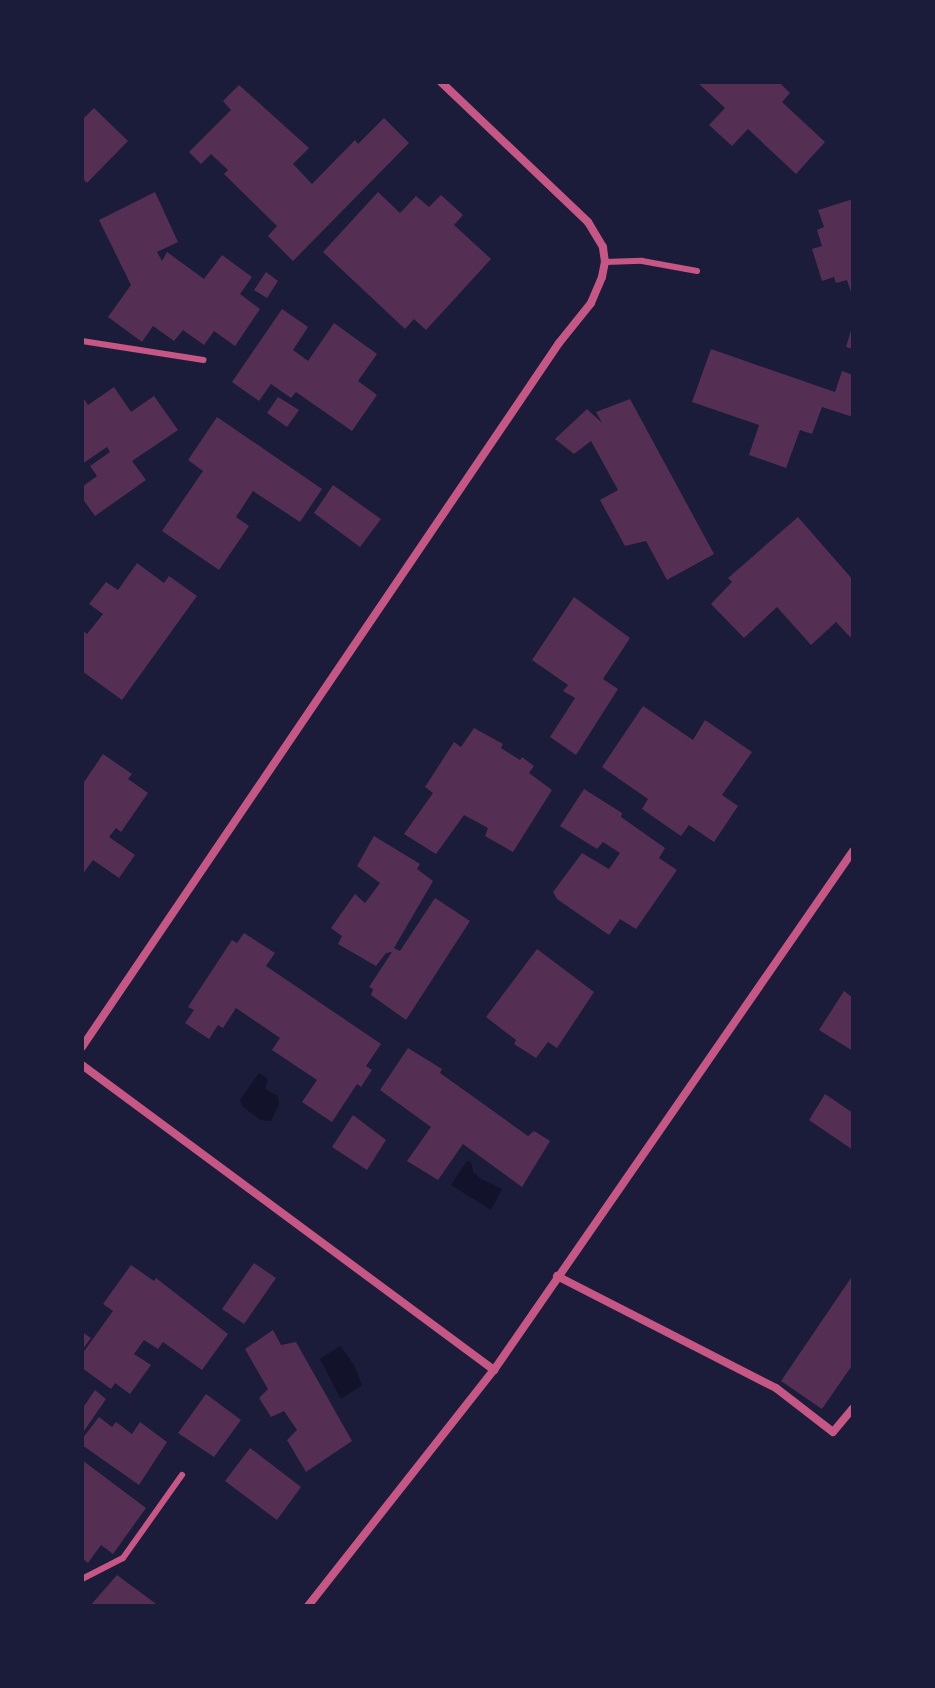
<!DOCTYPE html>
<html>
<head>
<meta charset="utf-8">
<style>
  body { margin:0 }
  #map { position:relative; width:935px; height:1688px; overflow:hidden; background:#1b1b3a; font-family:Helvetica,sans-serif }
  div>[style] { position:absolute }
  .water>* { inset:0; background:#12122b }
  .building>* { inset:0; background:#542f53 }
  .service>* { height:6px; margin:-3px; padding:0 3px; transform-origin:3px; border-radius:3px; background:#c65784 }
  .minor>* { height:8px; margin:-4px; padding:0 4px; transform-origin:4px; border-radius:4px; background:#c65784 }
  span { translate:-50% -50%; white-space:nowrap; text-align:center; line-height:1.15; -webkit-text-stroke:7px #1b1b3a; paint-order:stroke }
  .frame { position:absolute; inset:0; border:84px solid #1b1b3a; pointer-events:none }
</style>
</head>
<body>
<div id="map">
  <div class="water">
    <div style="clip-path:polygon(259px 1073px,268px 1079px,265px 1089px,278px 1096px,279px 1105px,271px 1121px,261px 1120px,243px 1107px,240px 1100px)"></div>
    <div style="clip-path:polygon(467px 1161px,471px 1162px,473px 1172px,481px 1179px,502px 1189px,491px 1210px,451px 1185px)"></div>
    <div style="clip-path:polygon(340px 1346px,354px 1365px,362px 1385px,341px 1399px,320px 1359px)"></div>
  </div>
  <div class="building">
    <div style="clip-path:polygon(697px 82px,779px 82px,790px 93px,782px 102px,825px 142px,796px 174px,748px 129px,732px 146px,709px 125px,725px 108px)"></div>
    <div style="clip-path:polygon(239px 85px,309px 148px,293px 164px,312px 184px,355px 140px,358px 144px,384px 118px,409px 143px,293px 261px,268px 236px,277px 226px,224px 174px,228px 170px,211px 154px,201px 164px,189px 152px,231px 110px,223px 101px)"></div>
    <div style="clip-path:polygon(94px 108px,128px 141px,87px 183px,82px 178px,82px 120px)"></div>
    <div style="clip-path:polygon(155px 192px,178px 242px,157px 252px,162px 261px,167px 252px,204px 279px,222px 255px,252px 277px,240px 294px,260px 309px,235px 346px,214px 331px,204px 345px,183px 330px,174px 341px,153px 326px,142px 342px,108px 317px,131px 285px,99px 220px)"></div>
    <div style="clip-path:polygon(378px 192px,400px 213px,416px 196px,429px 207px,441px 195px,463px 215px,454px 225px,491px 259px,426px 330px,414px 319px,405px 329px,323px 252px)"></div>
    <div style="clip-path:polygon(853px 199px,853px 295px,852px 295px,847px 280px,836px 283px,834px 277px,822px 281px,812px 249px,822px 246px,817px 230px,824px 227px,818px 210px)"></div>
    <div style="clip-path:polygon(266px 272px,278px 281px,267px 298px,254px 290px)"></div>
    <div style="clip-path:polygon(282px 309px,308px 327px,293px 350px,308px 361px,334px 323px,377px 354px,358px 381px,377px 395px,352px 431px,296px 392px,291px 398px,271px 384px,259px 401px,232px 382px)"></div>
    <div style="clip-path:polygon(852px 327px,853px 327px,853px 349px,846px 347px)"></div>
    <div style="clip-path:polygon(711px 349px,835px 392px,842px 371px,853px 375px,853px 417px,822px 407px,812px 434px,800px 430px,786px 468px,749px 455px,759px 425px,692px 402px)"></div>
    <div style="clip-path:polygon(114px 387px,131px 412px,154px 396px,178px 430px,132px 461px,146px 480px,95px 516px,82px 498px,82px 487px,97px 476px,90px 466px,110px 452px,107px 447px,82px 464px,82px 396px,88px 405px)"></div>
    <div style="clip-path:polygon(278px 397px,299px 410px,287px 427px,267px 413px)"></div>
    <div style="clip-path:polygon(630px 399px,714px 554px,667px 580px,646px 541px,625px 546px,600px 500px,618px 490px,591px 441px,574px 454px,555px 439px,587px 409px,602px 423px,596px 412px)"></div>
    <div style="clip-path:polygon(217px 417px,322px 489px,300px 522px,253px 491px,236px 517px,249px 526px,219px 570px,162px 531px,203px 471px,188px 460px)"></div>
    <div style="clip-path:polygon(333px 485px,381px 519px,360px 547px,314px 513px)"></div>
    <div style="clip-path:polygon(798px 517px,853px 580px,853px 635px,850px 637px,836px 622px,811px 645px,777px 607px,744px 638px,711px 604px,732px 582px,728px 578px)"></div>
    <div style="clip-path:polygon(137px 563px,164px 583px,169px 576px,197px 596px,122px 700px,82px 671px,82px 630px,87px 634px,103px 614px,89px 604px,106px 582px,118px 590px)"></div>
    <div style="clip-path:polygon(574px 597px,630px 638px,603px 679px,618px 689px,576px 755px,550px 737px,575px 698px,563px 691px,568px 685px,532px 660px)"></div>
    <div style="clip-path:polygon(643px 706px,693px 740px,705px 720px,752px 752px,722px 795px,738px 806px,714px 842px,689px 825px,681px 836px,642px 809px,648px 799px,602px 767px)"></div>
    <div style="clip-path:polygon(474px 728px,503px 744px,501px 748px,520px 760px,522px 757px,534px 766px,529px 773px,552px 790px,513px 852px,485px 836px,488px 828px,464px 815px,436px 854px,404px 834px,433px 793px,425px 787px,454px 742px,461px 747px)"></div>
    <div style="clip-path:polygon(103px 754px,132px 774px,128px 779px,148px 793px,121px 832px,116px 828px,109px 837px,135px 855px,119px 878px,93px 860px,82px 875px,82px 785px)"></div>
    <div style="clip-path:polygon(584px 789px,622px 813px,621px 817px,665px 848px,659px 858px,677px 870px,636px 929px,620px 919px,609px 935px,557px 899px,553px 892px,582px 853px,609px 869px,620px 853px,603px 842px,597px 849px,560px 826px)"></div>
    <div style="clip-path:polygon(374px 836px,420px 864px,417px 869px,433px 881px,394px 948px,400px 951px,435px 898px,470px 921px,406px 1020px,371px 995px,373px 989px,369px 987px,392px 952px,386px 953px,376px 966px,338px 944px,342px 936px,331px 928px,355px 894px,365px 903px,380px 883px,357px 866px)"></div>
    <div style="clip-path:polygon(244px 933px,275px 953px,266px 966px,381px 1044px,366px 1066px,372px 1070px,361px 1087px,357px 1084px,332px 1122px,302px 1102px,317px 1080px,272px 1050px,280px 1038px,236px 1008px,223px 1028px,218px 1025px,209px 1039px,185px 1023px,194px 1010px,188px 1007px,232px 940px,237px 943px)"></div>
    <div style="clip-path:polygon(537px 949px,594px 992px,557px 1048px,548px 1042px,536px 1058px,514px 1044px,516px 1040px,486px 1017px)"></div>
    <div style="clip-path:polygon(844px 991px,853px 998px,853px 1051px,819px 1030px)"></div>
    <div style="clip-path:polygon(408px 1048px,442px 1069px,440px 1073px,528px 1136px,534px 1131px,550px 1141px,522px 1187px,463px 1144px,438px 1180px,407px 1161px,431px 1127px,380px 1090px)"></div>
    <div style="clip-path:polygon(825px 1094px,853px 1113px,853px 1150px,809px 1120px)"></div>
    <div style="clip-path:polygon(353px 1115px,386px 1140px,367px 1170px,332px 1147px)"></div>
    <div style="clip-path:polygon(254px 1263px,276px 1278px,244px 1324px,222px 1309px)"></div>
    <div style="clip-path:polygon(131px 1265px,154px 1281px,156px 1278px,228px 1334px,202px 1370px,163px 1342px,158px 1349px,144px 1340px,134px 1354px,151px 1365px,130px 1394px,115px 1383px,111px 1389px,82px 1368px,82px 1354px,113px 1311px,103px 1304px)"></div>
    <div style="clip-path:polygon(853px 1275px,853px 1364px,822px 1409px,781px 1381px)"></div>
    <div style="clip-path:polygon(273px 1330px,281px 1345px,296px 1342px,352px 1441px,306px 1472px,287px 1440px,297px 1430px,284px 1411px,271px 1417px,259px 1398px,268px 1389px,245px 1349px)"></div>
    <div style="clip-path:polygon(82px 1332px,91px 1338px,82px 1350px)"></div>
    <div style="clip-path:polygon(95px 1390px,106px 1399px,82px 1434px,82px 1409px)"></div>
    <div style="clip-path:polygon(206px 1394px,241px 1420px,214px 1457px,178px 1433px)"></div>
    <div style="clip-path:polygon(99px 1417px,112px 1427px,116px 1422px,132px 1434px,140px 1422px,167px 1442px,139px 1485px,82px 1445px,82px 1439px)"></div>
    <div style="clip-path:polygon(250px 1448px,301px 1487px,277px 1520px,225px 1481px)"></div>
    <div style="clip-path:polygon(82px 1460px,146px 1508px,113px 1554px,101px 1545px,88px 1563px,82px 1558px)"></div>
    <div style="clip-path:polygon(117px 1575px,159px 1606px,90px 1606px)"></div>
  </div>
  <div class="service">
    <div style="left:605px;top:262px;width:37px;rotate:-2deg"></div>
    <div style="left:642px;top:261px;width:56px;rotate:10.3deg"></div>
    <div style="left:82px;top:341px;width:123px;rotate:8.9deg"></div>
    <div style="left:82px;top:1579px;width:46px;rotate:-27.1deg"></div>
    <div style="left:123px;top:1558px;width:102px;rotate:-54.6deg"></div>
  </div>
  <div class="minor">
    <div style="left:82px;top:1047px;width:850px;rotate:-55.88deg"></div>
    <div style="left:559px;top:343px;width:51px;rotate:-51.3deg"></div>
    <div style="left:591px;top:303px;width:28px;rotate:-67deg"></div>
    <div style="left:602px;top:277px;width:15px;rotate:-79deg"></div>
    <div style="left:605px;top:262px;width:15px;rotate:-98deg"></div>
    <div style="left:603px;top:247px;width:29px;rotate:-121deg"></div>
    <div style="left:588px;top:222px;width:203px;rotate:-136.4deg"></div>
    <div style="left:82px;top:1065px;width:513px;rotate:36.51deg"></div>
    <div style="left:557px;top:1276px;width:246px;rotate:27.1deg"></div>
    <div style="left:776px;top:1388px;width:72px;rotate:37.7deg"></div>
    <div style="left:833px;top:1432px;width:31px;rotate:-50deg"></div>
    <div style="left:308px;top:1606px;width:300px;rotate:-51.8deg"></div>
    <div style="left:494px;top:1370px;width:631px;rotate:-55.33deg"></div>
  </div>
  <div class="frame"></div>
</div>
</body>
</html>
